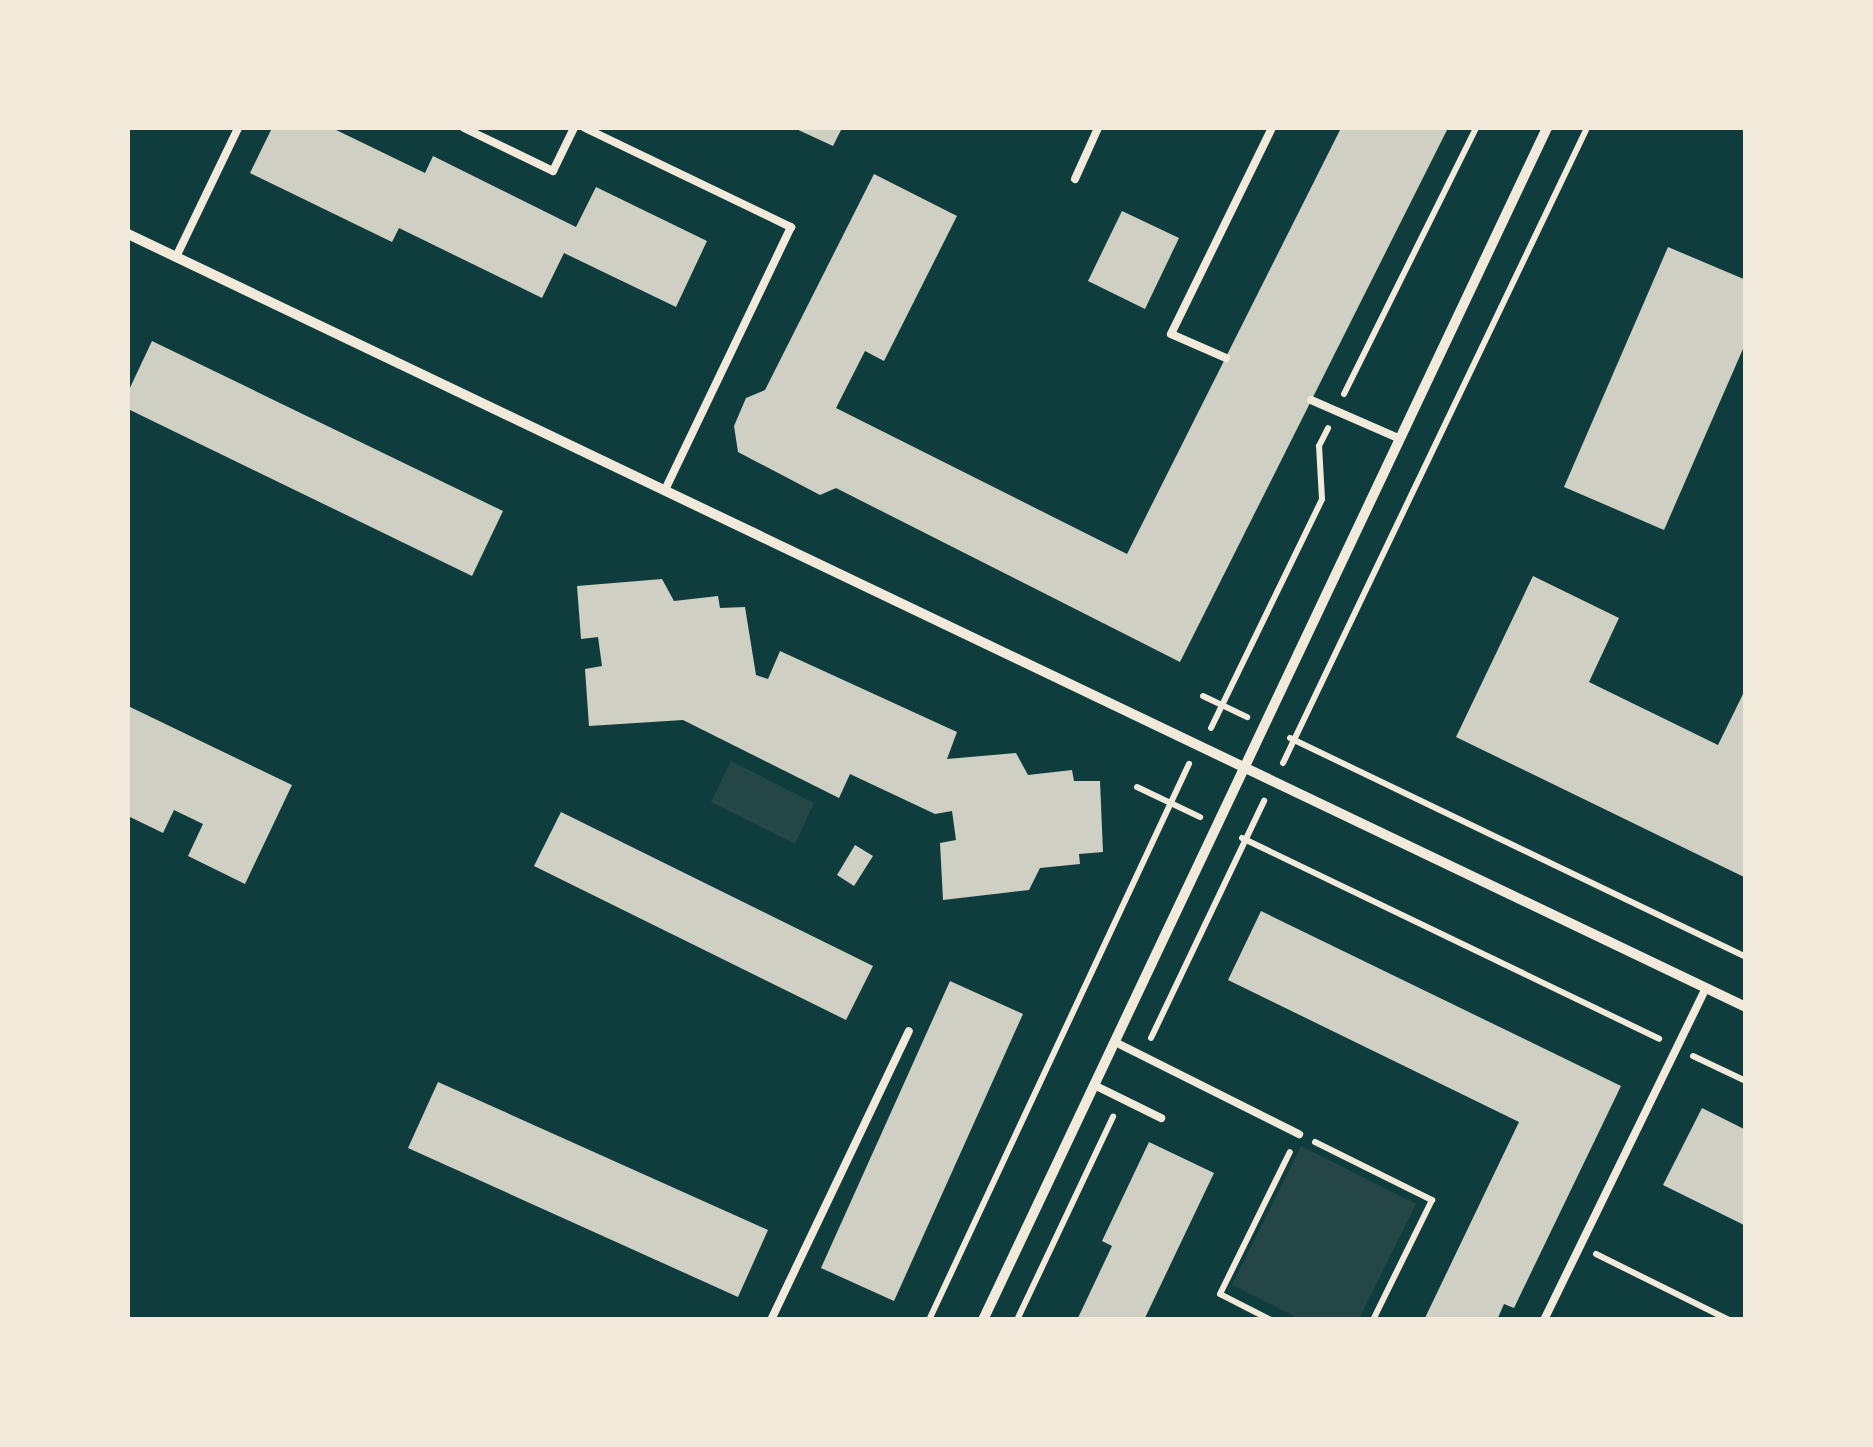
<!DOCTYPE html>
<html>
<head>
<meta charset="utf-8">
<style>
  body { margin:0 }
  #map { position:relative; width:1873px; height:1447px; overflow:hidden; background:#0f3d3e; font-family:Montserrat,sans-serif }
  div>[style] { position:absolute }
  .green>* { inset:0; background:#244646 }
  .building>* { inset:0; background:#cfcfc3 }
  .path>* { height:6px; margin:-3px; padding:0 3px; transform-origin:3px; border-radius:3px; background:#f1e9da }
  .service>* { height:8px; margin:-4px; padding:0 4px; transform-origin:4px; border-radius:4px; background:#f1e9da }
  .minor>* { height:10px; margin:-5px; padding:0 5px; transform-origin:5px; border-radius:5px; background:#f1e9da }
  span { translate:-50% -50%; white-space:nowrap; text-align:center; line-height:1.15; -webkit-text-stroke:8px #f1e9da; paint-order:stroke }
  .frame { position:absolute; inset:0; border:130px solid #f1e9da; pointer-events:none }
</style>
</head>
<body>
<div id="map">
  <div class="green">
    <div style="clip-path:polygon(731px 761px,814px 803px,795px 844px,711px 802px)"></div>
    <div style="clip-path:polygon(1301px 1146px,1416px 1204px,1359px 1319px,1300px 1319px,1232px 1285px)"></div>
  </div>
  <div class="building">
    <div style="clip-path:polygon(272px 128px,332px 128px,425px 173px,433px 156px,576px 227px,596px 187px,707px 241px,676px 307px,564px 253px,542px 298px,399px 228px,392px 242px,250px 173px)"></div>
    <div style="clip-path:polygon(794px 128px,842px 128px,833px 146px)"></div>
    <div style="clip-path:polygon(1341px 128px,1448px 128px,1180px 662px,836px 488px,820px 495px,738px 452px,734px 426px,746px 398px,765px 390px,874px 174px,957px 216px,884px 361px,865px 351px,836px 408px,1127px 554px)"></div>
    <div style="clip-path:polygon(1122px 211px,1179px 238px,1145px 309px,1088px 281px)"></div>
    <div style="clip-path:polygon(1668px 247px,1746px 280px,1746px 342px,1664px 530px,1564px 487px)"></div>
    <div style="clip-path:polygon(152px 341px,503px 511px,472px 576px,128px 409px,128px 392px)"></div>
    <div style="clip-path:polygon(1533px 576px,1619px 618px,1589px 682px,1718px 745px,1746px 688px,1744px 877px,1456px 737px)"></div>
    <div style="clip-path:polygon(662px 579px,674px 601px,718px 596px,720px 608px,745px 607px,756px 675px,768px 679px,780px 651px,957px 732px,947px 759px,1016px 753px,1028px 775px,1072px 770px,1074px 781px,1100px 781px,1103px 852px,1079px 854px,1080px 864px,1040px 868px,1029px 890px,943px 900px,940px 843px,956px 840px,952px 811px,935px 814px,850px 774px,839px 798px,683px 720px,589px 726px,585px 669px,602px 666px,598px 637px,581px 639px,577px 586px)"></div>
    <div style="clip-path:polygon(128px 706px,292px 785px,245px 884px,188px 856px,203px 824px,174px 810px,163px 833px,128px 816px)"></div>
    <div style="clip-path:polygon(561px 812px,873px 966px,846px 1020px,534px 866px)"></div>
    <div style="clip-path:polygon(855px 845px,873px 856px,854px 886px,837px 875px)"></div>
    <div style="clip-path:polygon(1261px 911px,1621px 1086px,1514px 1308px,1504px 1304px,1497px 1320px,1424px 1320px,1519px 1122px,1228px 980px)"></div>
    <div style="clip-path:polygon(950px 981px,1023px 1014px,894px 1301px,821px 1268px)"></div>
    <div style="clip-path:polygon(438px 1082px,768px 1230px,738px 1297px,408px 1148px)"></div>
    <div style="clip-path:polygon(1702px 1108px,1746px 1130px,1746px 1226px,1663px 1185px)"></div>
    <div style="clip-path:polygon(1149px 1142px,1214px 1173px,1144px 1320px,1077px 1320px,1112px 1246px,1102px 1241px)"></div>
  </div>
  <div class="path">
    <div style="left:1344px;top:394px;width:297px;rotate:-63.6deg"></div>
    <div style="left:1203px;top:696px;width:49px;rotate:25.5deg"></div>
    <div style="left:1211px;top:728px;width:254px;rotate:-64.1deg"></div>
    <div style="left:1322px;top:499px;width:53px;rotate:-93.2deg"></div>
    <div style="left:1319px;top:446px;width:20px;rotate:-63deg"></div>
    <div style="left:1290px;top:738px;width:506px;rotate:25.65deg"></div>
    <div style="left:1283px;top:763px;width:704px;rotate:-64.42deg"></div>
    <div style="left:1137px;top:787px;width:70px;rotate:25.5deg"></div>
    <div style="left:1242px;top:838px;width:463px;rotate:25.7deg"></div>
    <div style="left:1151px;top:1038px;width:263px;rotate:-64.5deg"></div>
    <div style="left:1693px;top:1056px;width:59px;rotate:25.3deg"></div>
    <div style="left:1315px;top:1142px;width:131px;rotate:26.4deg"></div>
    <div style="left:1432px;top:1200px;width:134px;rotate:116.2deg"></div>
    <div style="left:1596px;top:1254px;width:148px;rotate:26.4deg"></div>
    <div style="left:929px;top:1320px;width:614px;rotate:-64.94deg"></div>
    <div style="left:1017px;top:1320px;width:225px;rotate:-64.7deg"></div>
    <div style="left:1271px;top:1320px;width:57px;rotate:-153deg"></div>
    <div style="left:1220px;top:1294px;width:158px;rotate:-63.8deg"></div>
  </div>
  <div class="service">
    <div style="left:464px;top:128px;width:99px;rotate:25.8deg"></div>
    <div style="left:553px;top:171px;width:48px;rotate:-64deg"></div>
    <div style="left:585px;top:128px;width:229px;rotate:25.7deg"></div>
    <div style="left:791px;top:227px;width:292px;rotate:115.6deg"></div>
    <div style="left:1075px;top:179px;width:56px;rotate:-65.7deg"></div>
    <div style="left:176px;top:257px;width:143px;rotate:-64.3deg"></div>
    <div style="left:1226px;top:358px;width:60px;rotate:-156.4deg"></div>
    <div style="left:1171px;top:334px;width:229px;rotate:-63.9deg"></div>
    <div style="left:1311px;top:400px;width:95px;rotate:23.6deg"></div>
    <div style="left:1115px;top:1042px;width:206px;rotate:26.6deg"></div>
    <div style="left:1094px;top:1085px;width:75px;rotate:26.2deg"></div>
    <div style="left:771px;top:1320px;width:320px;rotate:-64.5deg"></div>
    <div style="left:1544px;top:1320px;width:369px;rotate:-64deg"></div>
  </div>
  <div class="minor">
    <div style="left:128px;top:234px;width:1793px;rotate:25.54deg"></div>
    <div style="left:983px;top:1320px;width:1319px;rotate:-64.68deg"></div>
  </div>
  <div class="frame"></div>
</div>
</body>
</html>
